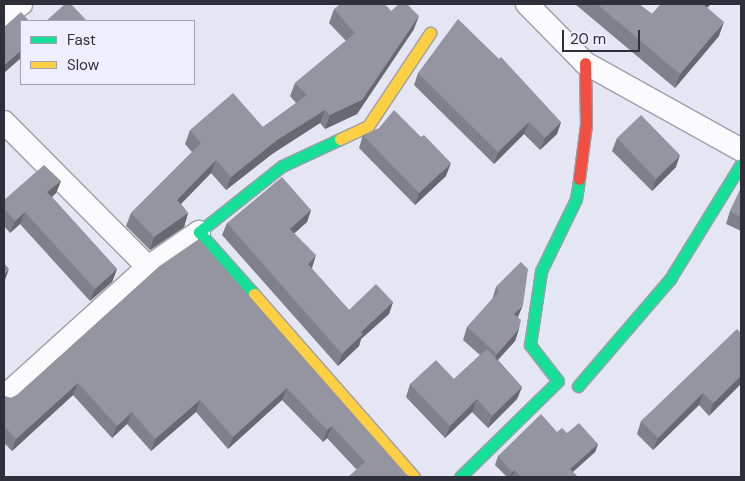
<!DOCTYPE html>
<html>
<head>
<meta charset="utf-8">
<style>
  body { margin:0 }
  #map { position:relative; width:745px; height:481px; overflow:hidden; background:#e5e6f4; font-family:"DM Sans",sans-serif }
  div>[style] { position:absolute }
  .roads { filter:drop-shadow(1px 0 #9e9eaa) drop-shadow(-1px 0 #9e9eaa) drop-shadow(0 1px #9e9eaa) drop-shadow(0 -1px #9e9eaa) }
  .street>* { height:22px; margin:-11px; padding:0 11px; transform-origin:11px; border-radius:11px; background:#fbfbfd }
  .fast>* { height:11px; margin:-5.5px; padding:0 5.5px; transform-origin:5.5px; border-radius:5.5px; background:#16e098 }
  .slow>* { height:11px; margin:-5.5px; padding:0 5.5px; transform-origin:5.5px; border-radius:5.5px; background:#ffcf43 }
  .jam>* { height:11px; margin:-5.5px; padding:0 5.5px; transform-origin:5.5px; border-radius:5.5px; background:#f24e42 }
  .wall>* { inset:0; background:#80808a }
  .shaded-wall>* { inset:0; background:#686871 }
  .building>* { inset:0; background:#9595a1 }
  span { translate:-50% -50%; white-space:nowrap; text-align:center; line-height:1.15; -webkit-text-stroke:5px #eeeffc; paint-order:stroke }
  .frame { position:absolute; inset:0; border:5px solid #2f2f3b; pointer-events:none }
  .legend { position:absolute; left:20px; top:20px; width:175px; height:65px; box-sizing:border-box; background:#eeeffc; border:1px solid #a2a2af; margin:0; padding:6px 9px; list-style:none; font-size:15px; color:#2f2f3b }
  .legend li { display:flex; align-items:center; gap:10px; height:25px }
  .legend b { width:25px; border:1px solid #a2a2af }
  .scale { position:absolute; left:562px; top:30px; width:78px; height:22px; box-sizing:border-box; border:2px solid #2f2f3b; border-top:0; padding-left:6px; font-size:15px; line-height:18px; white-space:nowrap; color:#2f2f3b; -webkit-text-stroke:4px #eeeffc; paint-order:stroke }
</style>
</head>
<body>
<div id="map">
  <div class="roads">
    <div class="street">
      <div style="left:527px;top:4px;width:83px;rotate:45.5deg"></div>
      <div style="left:585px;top:63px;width:179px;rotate:29.1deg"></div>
      <div style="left:4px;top:16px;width:21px;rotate:-35deg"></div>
      <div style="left:4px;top:122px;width:204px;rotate:45.2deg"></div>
      <div style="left:4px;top:397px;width:194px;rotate:-42.1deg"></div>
      <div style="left:148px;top:267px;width:62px;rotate:-34.5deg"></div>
    </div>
    <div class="fast">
      <div style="left:254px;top:294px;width:83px;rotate:-131.6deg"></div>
      <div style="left:199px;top:232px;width:106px;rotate:-38.5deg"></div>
      <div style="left:282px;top:166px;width:64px;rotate:-25deg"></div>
      <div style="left:578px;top:386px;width:141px;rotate:-49.3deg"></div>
      <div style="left:670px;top:279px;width:135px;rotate:-58.3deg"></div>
      <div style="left:460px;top:477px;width:137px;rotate:-44.4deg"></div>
      <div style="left:558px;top:381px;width:46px;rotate:-127.9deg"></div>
      <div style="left:530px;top:345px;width:75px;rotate:-81.5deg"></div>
      <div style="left:541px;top:271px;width:80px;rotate:-64.1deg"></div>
      <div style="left:576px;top:199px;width:20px;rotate:-81deg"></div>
    </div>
    <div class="slow">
      <div style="left:340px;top:139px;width:31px;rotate:-25deg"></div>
      <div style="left:368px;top:126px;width:112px;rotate:-56.3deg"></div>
      <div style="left:254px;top:294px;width:243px;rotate:48.8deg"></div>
    </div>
    <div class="jam">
      <div style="left:579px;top:179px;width:55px;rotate:-82.7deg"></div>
      <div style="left:586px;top:124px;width:61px;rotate:-90.9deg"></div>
    </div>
  </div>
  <div class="wall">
    <div style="clip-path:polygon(575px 4px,639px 4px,652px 14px,661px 4px,711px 4px,707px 7px,719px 36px,675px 88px)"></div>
    <div style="clip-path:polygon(334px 9px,391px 11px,414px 29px,357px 114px,325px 129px,320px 123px,272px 154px,226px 190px,211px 173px,181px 204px,188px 213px,184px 227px,150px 250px,126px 226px,131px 213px,192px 152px,185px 144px,190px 130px,263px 127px,296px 103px,290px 96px,295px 83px,346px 41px,329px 23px)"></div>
    <div style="clip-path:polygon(418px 73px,561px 122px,557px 134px,540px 150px,524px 134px,494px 164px,414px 85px)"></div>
    <div style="clip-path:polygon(363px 135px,446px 176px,415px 205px,359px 148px)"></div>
    <div style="clip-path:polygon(617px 138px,676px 167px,652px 191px,612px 151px)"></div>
    <div style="clip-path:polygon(61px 181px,56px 193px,52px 197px,117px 269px,112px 282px,90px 301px,20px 224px,10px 233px,4px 226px,4px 200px)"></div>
    <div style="clip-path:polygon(741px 188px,741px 231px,726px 224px,730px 211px)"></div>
    <div style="clip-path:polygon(311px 210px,307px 222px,294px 233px,311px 268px,349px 310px,393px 302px,389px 314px,361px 339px,359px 346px,338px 366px,222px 235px,227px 223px)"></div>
    <div style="clip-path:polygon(521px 262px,518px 317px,519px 329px,515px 341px,498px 360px,522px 387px,517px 399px,488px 428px,472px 412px,445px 438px,406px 397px,410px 384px,454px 379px,480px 355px,463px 340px,467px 327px,492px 300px,496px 287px)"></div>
    <div style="clip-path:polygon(161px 265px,407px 475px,357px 470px,327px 438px,323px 442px,282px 400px,228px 449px,196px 412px,151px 451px,127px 424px,112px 438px,73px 395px,12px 451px,4px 443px,4px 396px,11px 398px,17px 395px)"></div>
    <div style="clip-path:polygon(741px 333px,709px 416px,699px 405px,653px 450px,637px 434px,641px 421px)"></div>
    <div style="clip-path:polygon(557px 432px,567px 433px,598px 444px,595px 452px,573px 472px,578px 477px,507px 477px,495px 465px,498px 456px)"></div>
  </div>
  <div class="shaded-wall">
    <div style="clip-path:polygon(702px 4px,711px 4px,697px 18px)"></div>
    <div style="clip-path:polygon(419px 16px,414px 29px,357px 114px,325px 129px,330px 115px)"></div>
    <div style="clip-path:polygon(724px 22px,719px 36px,675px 88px,680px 74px)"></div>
    <div style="clip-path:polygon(21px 50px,21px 58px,4px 73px,4px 65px)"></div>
    <div style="clip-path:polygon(325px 110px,320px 123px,272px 154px,226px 190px,231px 177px,277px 140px)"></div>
    <div style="clip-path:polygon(529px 122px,524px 134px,494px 164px,498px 152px)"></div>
    <div style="clip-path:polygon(561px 122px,557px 134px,540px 150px,545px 138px)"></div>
    <div style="clip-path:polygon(680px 155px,676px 167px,652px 191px,656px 179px)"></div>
    <div style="clip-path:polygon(216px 160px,211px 173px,172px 213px,177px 200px)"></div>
    <div style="clip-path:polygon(451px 163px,446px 176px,415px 205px,419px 193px)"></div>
    <div style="clip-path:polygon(61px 181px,56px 193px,43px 205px,47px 192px)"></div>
    <div style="clip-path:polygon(311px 210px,307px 222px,286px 241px,290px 229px)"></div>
    <div style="clip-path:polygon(25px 212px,20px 224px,10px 233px,15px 221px)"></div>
    <div style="clip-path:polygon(188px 213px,184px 227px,150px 250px,154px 237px)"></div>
    <div style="clip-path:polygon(316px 255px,312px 268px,303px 276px,308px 264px)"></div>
    <div style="clip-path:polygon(9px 269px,5px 280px,4px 281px,4px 274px)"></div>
    <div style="clip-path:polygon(117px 269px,112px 282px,90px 301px,95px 289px)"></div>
    <div style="clip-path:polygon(393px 302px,389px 314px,361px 339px,359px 346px,338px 366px,342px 354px,361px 332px)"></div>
    <div style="clip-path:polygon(523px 305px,518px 317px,514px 314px)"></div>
    <div style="clip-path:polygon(519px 329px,515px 341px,492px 366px,497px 354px)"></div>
    <div style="clip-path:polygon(741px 375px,741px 384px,709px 416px,713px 403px)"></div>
    <div style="clip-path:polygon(78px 383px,73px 395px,12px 451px,16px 439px)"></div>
    <div style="clip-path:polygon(522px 387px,517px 399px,488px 428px,492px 416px)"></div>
    <div style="clip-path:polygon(287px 388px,282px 400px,228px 449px,233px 437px)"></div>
    <div style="clip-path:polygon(703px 393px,699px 405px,653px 450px,658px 438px)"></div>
    <div style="clip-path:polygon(477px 399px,472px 412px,445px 438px,450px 426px)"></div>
    <div style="clip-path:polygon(200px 400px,196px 412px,151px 451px,155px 439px)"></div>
    <div style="clip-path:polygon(132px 412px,127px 424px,112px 438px,117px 426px)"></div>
    <div style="clip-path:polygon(332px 426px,327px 438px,323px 442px,327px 430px)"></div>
    <div style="clip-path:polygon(598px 444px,595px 452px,567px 477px,570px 469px)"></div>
    <div style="clip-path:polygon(515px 470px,512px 477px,510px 477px,512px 472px)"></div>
  </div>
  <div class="building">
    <div style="clip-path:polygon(65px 4px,71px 4px,87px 21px,46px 21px)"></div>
    <div style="clip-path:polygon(340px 4px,385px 4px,391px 11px,399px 4px,407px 4px,419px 16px,362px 100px,330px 115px,325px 110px,277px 140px,231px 177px,216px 160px,177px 200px,188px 213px,154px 237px,131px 213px,201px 143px,190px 130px,233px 93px,263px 127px,307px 95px,295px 83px,355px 33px,334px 9px)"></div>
    <div style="clip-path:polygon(597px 4px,639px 4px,652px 14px,661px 4px,703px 4px,724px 22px,680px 74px)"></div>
    <div style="clip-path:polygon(21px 12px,29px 21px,21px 21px,21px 50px,4px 65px,4px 27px)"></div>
    <div style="clip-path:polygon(458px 19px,499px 59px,501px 57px,561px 122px,545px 138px,529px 122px,498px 152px,418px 73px)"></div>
    <div style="clip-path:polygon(394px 110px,421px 137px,424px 135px,451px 163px,419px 193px,363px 135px,379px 128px)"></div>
    <div style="clip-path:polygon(641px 115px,680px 155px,656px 179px,617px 138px)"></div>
    <div style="clip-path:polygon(44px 165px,61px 181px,47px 192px,117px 269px,95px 289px,25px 212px,15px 221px,4px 208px,4px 200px)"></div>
    <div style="clip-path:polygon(282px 177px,311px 210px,290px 229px,316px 255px,308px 264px,349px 310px,376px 284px,393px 302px,361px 332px,363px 334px,342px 354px,227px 223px)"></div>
    <div style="clip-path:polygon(741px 188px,741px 217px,730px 211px)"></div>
    <div style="clip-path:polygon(199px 239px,407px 475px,414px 477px,348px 477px,365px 462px,332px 426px,327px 430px,287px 388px,233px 437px,200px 400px,155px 439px,132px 412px,117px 426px,78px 383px,16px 439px,4px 426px,4px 396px,11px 398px,17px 395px,161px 265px)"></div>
    <div style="clip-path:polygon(521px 262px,528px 269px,523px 305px,514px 314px,521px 320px,519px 329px,497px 354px,467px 327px,499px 291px,496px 287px)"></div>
    <div style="clip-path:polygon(4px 263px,9px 269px,4px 274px)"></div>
    <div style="clip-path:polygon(737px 329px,741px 333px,741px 376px,713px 403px,703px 393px,658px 438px,641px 421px)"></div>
    <div style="clip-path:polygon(487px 349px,522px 387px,492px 416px,477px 399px,450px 426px,410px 384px,436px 360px,454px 379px)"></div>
    <div style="clip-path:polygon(541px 414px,557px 432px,562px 428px,567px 433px,579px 423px,598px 444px,570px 469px,578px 477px,521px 477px,515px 470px,512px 472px,498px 456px)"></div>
  </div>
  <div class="frame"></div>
  <ul class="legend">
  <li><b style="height:6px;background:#16e098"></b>Fast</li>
  <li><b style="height:6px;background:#ffcf43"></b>Slow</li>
  </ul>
  <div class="scale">20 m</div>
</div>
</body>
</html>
